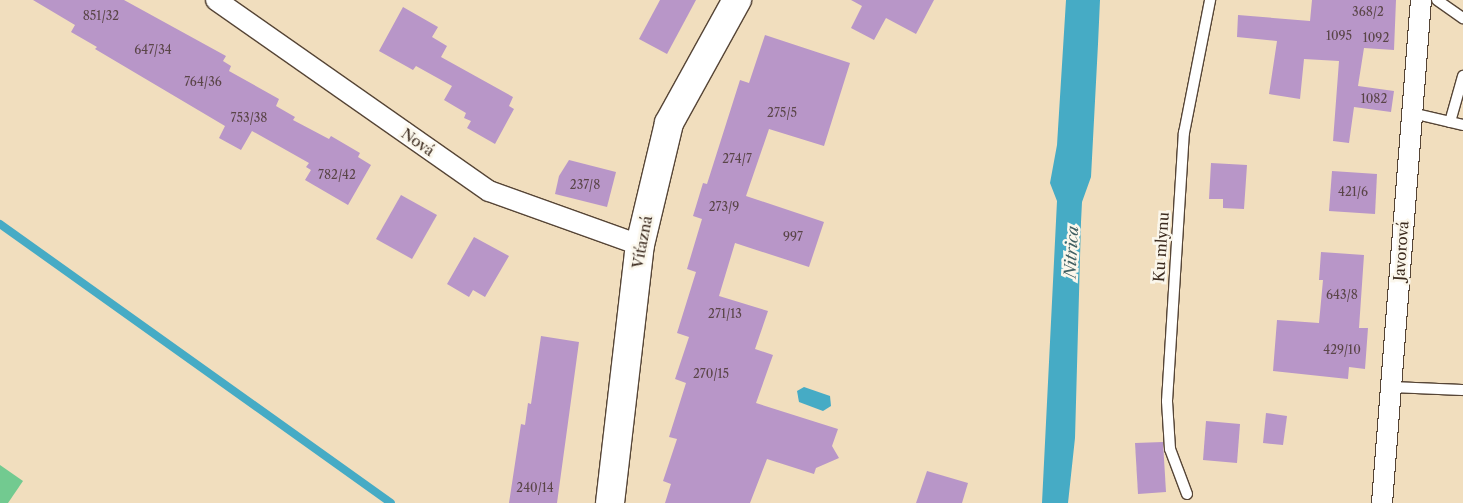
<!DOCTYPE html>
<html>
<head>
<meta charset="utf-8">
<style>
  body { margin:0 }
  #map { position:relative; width:1463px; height:503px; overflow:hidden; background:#f1debe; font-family:"Libre Caslon Text",serif }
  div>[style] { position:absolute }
  .green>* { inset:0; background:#72ca90 }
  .water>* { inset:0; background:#46abc5 }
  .stream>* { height:8px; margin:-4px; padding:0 4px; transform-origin:4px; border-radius:4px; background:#46abc5 }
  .building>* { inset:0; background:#b896c8 }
  .roads { filter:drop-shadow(1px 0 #564536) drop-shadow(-1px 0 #564536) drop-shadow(0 1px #564536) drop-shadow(0 -1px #564536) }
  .service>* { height:10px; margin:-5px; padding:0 5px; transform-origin:5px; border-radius:5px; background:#fff }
  .minor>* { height:20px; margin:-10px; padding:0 10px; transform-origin:10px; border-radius:10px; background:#fff }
  .secondary>* { height:28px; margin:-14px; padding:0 14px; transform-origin:14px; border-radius:14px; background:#fff }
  span { translate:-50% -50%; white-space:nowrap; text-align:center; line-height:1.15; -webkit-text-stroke:5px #fbf7ec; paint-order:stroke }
  .number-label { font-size:12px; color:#5a4548 }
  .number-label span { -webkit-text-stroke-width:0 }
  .street-label { font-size:15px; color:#3b2a1e }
  .water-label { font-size:16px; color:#3f5e61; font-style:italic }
</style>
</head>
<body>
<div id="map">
  <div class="green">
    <div style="clip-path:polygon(0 465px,23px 481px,8px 503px,0 503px)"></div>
  </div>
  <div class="water">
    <div style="clip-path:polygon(1066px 0,1100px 0,1098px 44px,1091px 177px,1082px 202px,1081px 222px,1075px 438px,1068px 503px,1042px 503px,1057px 201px,1050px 183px,1057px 145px)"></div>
    <div style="clip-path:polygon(804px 387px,830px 396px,831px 406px,823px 411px,799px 402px,797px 391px)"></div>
  </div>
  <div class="stream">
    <div style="left:0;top:224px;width:480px;rotate:35.5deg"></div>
  </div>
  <div class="building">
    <div style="clip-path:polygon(33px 0,124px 0,226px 56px,223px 61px,231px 66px,229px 71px,279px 99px,276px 106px,295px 117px,293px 120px,329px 139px,331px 136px,360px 153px,358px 157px,371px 165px,348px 205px,305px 180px,311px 170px,306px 167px,309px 163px,252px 131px,241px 150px,219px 138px,225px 126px,95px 49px,97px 47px,71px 32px,75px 25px)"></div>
    <div style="clip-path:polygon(660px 0,696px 0,667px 54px,639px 39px)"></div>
    <div style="clip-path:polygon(851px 0,934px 0,916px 34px,886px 18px,874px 40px,851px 28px,862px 6px)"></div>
    <div style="clip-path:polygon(1312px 0,1396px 0,1394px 50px,1364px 48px,1358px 86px,1394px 91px,1391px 112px,1354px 107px,1349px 143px,1333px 141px,1339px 61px,1304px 59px,1300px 99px,1269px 94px,1277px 41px,1237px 37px,1238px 15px,1310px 21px)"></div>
    <div style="clip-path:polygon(403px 7px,438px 27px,432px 37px,447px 46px,441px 57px,513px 97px,509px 106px,514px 109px,495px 144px,467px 128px,471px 121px,464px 118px,466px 113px,444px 100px,452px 86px,416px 66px,413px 70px,379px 51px)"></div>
    <div style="clip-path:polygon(765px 35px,850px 63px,824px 146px,769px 129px,746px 196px,824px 222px,809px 267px,735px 243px,719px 296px,768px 311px,755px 349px,773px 355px,756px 403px,838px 429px,832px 446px,839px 458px,816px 468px,814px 474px,767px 459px,750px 503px,665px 503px,671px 484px,663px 481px,677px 439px,669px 437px,686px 383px,675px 379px,689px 337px,677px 333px,696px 272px,687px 269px,702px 219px,693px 216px,703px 183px,707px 184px,740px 80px,749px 83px)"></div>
    <div style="clip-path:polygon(569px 160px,616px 172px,607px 207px,555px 194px,559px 176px)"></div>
    <div style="clip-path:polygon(1211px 163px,1247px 165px,1244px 209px,1223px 208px,1223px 199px,1209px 199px)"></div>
    <div style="clip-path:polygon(1332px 171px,1377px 174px,1375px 214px,1329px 211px)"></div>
    <div style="clip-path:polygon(401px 195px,437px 215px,412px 259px,376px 239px)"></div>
    <div style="clip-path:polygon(474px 237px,509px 256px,485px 297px,473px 290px,469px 297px,447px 284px)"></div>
    <div style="clip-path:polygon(1321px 252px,1364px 255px,1359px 328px,1368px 328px,1365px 369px,1349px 367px,1348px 379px,1273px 371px,1277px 320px,1319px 323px,1323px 280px,1319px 280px)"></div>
    <div style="clip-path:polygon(541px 336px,579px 342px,557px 503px,509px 503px,521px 424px,525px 425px,528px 403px,531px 404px)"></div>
    <div style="clip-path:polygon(1266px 413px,1287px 416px,1283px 445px,1263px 443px)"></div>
    <div style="clip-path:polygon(1206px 421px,1240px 424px,1237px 463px,1203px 460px)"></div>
    <div style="clip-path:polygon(1163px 442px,1166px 492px,1138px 494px,1135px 443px)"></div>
    <div style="clip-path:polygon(927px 471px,968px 483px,962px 503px,916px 503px)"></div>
  </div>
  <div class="roads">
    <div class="service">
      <div style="left:1437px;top:0;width:32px;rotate:35deg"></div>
      <div style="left:1412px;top:113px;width:52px;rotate:13.2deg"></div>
      <div style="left:1450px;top:122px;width:48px;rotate:-74.2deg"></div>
      <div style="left:1391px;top:387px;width:72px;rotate:2.4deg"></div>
      <div style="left:1187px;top:494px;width:48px;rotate:-110.7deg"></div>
      <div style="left:1170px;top:449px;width:48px;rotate:-93.6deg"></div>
      <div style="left:1167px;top:401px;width:269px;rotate:-86.4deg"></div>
      <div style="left:1184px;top:133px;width:136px;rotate:-78.9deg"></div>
    </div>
    <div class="minor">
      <div style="left:216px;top:0;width:333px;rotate:35deg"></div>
      <div style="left:489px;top:191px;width:160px;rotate:19.7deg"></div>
      <div style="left:1382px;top:503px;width:505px;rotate:-85.57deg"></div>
    </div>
    <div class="secondary">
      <div style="left:610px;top:503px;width:260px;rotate:-83.4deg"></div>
      <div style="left:640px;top:245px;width:125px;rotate:-76.6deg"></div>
      <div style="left:669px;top:123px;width:141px;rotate:-61.1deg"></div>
    </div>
  </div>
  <div class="number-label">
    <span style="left:1368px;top:12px">368/2</span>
    <span style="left:101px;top:16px">851/32</span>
    <span style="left:1339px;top:36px">1095</span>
    <span style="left:1376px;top:38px">1092</span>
    <span style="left:153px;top:50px">647/34</span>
    <span style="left:203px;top:82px">764/36</span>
    <span style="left:1374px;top:99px">1082</span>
    <span style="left:782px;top:113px">275/5</span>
    <span style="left:249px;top:118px">753/38</span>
    <span style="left:737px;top:159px">274/7</span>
    <span style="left:337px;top:175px">782/42</span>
    <span style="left:585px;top:185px">237/8</span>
    <span style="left:1353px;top:192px">421/6</span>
    <span style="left:724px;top:207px">273/9</span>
    <span style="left:793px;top:237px">997</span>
    <span style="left:1342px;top:295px">643/8</span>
    <span style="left:725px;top:314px">271/13</span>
    <span style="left:1342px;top:350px">429/10</span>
    <span style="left:711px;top:374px">270/15</span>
    <span style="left:535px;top:488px">240/14</span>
  </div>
  <div class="street-label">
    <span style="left:418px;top:142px;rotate:35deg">Nová</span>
    <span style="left:642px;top:242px;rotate:-79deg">Víťazná</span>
    <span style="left:1161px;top:247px;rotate:-86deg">Ku mlynu</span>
    <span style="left:1401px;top:251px;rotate:-86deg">Javorová</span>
  </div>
  <div class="water-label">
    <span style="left:1071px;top:252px;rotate:-87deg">Nitrica</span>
  </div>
</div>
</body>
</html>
